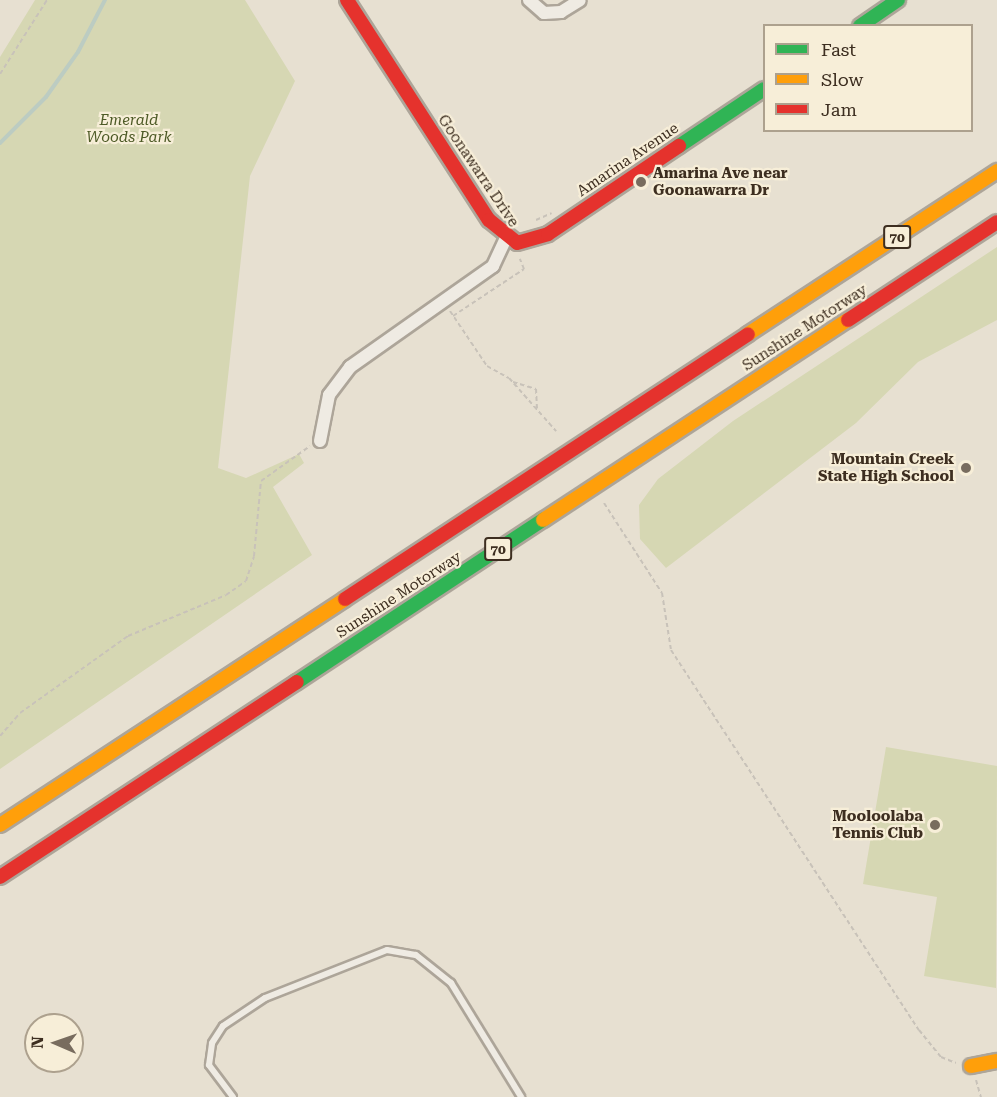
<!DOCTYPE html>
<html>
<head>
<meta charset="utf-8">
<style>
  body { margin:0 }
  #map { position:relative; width:997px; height:1097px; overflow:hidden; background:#e7e0d1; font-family:"Roboto Serif",serif }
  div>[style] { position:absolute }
  .green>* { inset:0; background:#d6d7b3 }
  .stream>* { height:4px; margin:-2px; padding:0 2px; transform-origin:2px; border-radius:2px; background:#bcccc2 }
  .path>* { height:2px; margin-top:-1px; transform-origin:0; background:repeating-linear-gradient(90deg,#c8c2b9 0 4.5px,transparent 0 7.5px) }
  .roads { filter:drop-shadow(2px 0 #ada599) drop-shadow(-2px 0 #ada599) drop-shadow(0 2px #ada599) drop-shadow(0 -2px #ada599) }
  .lane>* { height:6px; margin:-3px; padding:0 3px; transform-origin:3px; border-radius:3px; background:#efebe3 }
  .street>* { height:12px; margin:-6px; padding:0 6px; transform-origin:6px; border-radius:6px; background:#efebe3 }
  .fast>* { height:14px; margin:-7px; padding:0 7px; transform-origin:7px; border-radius:7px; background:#30b455 }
  .slow>* { height:14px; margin:-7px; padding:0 7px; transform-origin:7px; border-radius:7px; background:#ff9f0a }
  .jam>* { height:14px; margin:-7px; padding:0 7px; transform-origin:7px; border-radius:7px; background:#e5322d }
  .dots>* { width:16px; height:16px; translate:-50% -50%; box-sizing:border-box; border:3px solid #f7eed8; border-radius:50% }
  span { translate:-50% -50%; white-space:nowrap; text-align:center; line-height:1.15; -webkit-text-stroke:4.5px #f7eed8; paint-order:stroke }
  .shield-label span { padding:2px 4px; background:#f7eed8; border:2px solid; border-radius:4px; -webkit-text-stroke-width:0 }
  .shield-label { font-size:14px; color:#3d2e20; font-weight:700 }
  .park-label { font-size:15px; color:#4d5a26; font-style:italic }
  .street-label { font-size:15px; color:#3d2e20 }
  .poi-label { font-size:15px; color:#3d2e20; font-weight:700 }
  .left { translate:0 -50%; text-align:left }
  .right { translate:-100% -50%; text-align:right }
  .legend { position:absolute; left:763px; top:24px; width:210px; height:108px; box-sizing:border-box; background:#f7eed8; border:2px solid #ada18e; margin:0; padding:8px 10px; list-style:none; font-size:18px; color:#3d2e20 }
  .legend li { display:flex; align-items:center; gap:12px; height:30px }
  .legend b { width:30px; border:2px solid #ada18e }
  .north { position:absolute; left:24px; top:1013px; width:60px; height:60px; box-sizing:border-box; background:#f7eed8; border:2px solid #ada18e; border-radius:50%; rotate:272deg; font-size:16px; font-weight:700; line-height:24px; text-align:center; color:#3d2e20 }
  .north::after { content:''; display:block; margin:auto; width:21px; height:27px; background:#786c5e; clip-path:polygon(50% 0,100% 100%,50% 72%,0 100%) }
</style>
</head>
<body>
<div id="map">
  <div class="green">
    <div style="clip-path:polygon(35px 0,245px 0,295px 81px,250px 176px,218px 468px,246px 478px,299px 454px,304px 463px,273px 487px,312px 555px,0 769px,0 57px)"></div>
    <div style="clip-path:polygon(997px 247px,997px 320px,918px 362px,856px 423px,666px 568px,640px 539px,639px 505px,658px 479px,733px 421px)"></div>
    <div style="clip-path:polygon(886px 747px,997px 766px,996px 988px,924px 976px,937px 897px,863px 884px)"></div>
  </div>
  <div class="stream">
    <div style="left:0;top:143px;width:65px;rotate:-45deg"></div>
    <div style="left:46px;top:97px;width:55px;rotate:-54.6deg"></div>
    <div style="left:78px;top:52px;width:59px;rotate:-62.6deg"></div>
  </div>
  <div class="path">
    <div style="left:0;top:74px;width:88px;rotate:-57.6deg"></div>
    <div style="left:536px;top:220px;width:17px;rotate:-24deg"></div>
    <div style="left:450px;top:311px;width:66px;rotate:56.1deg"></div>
    <div style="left:487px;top:366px;width:25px;rotate:29deg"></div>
    <div style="left:509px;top:378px;width:71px;rotate:48.4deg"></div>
    <div style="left:453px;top:316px;width:85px;rotate:-33.5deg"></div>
    <div style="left:524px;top:269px;width:11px;rotate:-112deg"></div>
    <div style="left:513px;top:382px;width:24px;rotate:17deg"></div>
    <div style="left:536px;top:389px;width:21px;rotate:87deg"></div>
    <div style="left:604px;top:503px;width:107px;rotate:57.2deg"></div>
    <div style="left:662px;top:593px;width:58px;rotate:81deg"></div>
    <div style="left:671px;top:650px;width:454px;rotate:56.9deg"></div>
    <div style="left:919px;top:1030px;width:35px;rotate:51deg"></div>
    <div style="left:941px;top:1057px;width:16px;rotate:22deg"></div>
    <div style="left:0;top:736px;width:30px;rotate:-49deg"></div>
    <div style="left:20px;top:713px;width:133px;rotate:-35.5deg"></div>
    <div style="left:128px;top:636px;width:106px;rotate:-22.7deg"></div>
    <div style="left:226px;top:595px;width:24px;rotate:-35deg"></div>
    <div style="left:246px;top:581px;width:26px;rotate:-72deg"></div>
    <div style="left:254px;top:556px;width:75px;rotate:-84.7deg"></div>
    <div style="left:261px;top:481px;width:60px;rotate:-35.5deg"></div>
    <div style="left:976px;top:1080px;width:18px;rotate:74deg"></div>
  </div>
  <div class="roads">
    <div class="lane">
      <div style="left:233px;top:1097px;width:40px;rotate:-127deg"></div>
      <div style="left:209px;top:1065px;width:22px;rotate:-82deg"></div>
      <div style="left:212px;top:1043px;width:20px;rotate:-57deg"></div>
      <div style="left:223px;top:1026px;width:50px;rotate:-33.7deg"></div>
      <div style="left:265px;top:998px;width:131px;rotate:-21.5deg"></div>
      <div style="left:387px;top:950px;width:29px;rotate:10deg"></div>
      <div style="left:416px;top:955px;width:45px;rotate:38.7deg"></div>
      <div style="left:451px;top:983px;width:134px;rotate:58.4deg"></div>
    </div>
    <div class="street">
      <div style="left:529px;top:0;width:20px;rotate:41deg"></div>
      <div style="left:544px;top:13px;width:17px;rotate:-3deg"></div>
      <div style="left:561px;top:12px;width:22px;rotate:-32deg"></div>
      <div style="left:320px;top:441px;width:47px;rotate:-78.9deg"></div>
      <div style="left:329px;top:395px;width:35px;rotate:-53deg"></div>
      <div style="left:350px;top:367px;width:175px;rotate:-35.2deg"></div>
      <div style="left:493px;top:266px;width:31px;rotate:-65deg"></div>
    </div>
    <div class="fast">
      <div style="left:860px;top:26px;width:46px;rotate:-34.4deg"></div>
      <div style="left:679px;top:146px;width:102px;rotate:-33.8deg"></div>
      <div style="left:297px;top:682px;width:295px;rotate:-33.4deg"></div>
    </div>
    <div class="slow">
      <div style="left:748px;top:334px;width:298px;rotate:-33.2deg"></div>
      <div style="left:543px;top:520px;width:365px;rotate:-33.3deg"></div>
      <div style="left:0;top:825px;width:412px;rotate:-33.2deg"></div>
      <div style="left:971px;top:1066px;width:26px;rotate:-11deg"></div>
    </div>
    <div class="jam">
      <div style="left:347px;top:0;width:262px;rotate:57.2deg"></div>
      <div style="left:489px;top:220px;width:36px;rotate:39deg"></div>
      <div style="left:517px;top:243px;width:32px;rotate:-16deg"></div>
      <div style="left:548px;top:234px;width:158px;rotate:-33.9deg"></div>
      <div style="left:848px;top:320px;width:178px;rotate:-33.3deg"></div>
      <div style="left:345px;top:599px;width:482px;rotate:-33.3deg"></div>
      <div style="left:0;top:877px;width:355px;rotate:-33.3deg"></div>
    </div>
  </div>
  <div class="dots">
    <div style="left:641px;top:182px;background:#786c5e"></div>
    <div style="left:966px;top:468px;background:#786c5e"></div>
    <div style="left:935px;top:825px;background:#786c5e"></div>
  </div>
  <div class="shield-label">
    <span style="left:897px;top:237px">70</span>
    <span style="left:498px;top:549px">70</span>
  </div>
  <div class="park-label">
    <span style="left:129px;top:129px">Emerald<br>Woods Park</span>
  </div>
  <div class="street-label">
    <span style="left:628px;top:160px;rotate:-34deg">Amarina Avenue</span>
    <span style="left:478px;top:171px;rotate:56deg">Goonawarra Drive</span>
    <span style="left:805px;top:328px;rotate:-33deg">Sunshine Motorway</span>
    <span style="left:399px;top:595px;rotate:-33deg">Sunshine Motorway</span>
  </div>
  <div class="poi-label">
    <span class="left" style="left:653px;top:182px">Amarina Ave near<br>Goonawarra Dr</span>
    <span class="right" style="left:954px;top:468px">Mountain Creek<br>State High School</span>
    <span class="right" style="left:923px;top:825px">Mooloolaba<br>Tennis Club</span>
  </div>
  <ul class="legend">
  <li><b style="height:8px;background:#30b455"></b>Fast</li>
  <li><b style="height:8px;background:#ff9f0a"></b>Slow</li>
  <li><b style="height:8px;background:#e5322d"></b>Jam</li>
  </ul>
  <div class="north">N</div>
</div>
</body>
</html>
